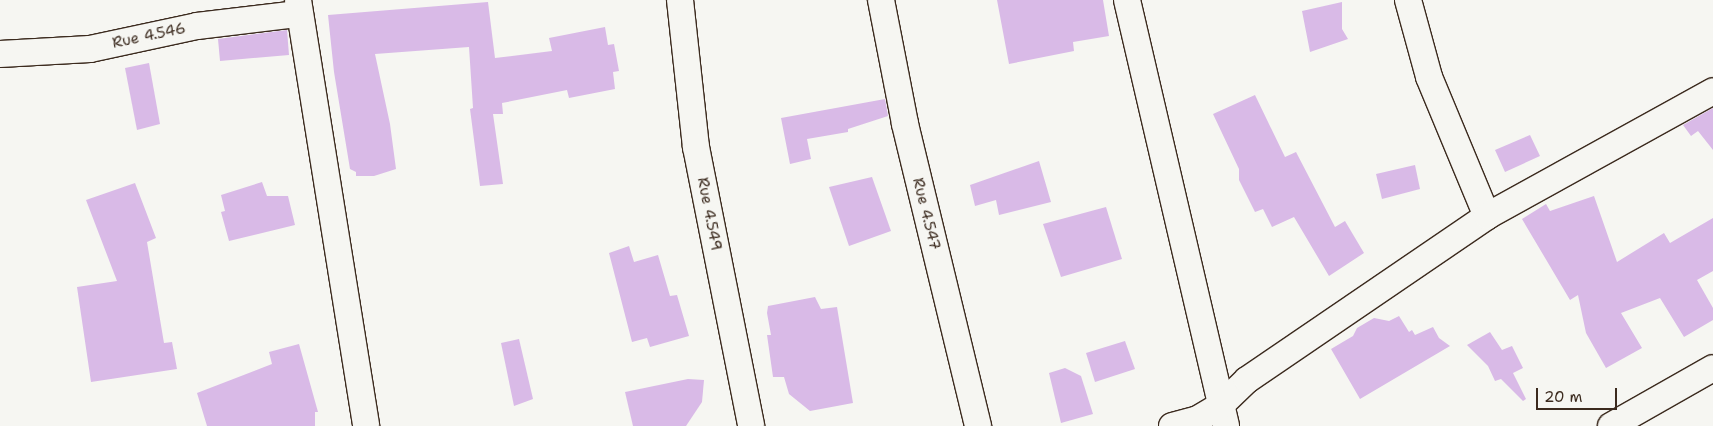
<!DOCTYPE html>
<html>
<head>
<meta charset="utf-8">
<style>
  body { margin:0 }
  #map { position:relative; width:1713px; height:426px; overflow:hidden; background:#f6f6f2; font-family:"Shantell Sans",sans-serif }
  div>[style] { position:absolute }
  .building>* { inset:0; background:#d9bae7 }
  .roads { filter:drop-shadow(1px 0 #3b2a1e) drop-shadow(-1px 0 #3b2a1e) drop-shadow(0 1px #3b2a1e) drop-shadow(0 -1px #3b2a1e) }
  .minor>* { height:26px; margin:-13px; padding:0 13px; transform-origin:13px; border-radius:13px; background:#f6f6f2 }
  span { translate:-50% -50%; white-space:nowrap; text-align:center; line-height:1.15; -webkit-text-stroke:5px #f6f6f2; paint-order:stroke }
  .street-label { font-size:15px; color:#3b2a1e }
  .scale { position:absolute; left:1536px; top:388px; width:81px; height:22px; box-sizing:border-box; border:2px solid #3b2a1e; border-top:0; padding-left:6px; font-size:15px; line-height:18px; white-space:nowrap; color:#3b2a1e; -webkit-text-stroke:4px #f6f6f2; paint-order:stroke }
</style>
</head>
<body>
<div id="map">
  <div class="building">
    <div style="clip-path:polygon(997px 0,1103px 0,1109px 36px,1073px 42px,1074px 51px,1009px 64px)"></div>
    <div style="clip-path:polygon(488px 2px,495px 58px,552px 51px,549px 38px,605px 27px,608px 45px,614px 44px,619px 71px,613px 72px,615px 89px,569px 98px,567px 90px,502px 103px,503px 114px,493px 114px,503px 184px,480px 186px,470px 109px,473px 108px,469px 47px,375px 54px,390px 124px,396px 169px,374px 176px,356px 176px,356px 172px,350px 169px,334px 72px,328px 15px)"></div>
    <div style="clip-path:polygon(1342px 2px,1342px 29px,1348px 39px,1310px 52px,1302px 11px)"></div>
    <div style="clip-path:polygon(287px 30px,289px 55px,220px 61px,218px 39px)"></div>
    <div style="clip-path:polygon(149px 63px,160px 124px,137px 130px,125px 68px)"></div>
    <div style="clip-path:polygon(1255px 95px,1285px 157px,1296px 152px,1335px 227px,1345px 221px,1364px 253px,1329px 276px,1294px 217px,1272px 227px,1263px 209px,1255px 212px,1239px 180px,1239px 169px,1213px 114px)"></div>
    <div style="clip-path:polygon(885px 99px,888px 116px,848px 129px,848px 132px,807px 139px,811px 159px,790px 164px,781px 118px)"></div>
    <div style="clip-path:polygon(1713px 108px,1713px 150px,1698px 131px,1691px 136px,1683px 125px)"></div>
    <div style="clip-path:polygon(1530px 135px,1540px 156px,1505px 172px,1495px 150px)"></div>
    <div style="clip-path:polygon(1039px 161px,1051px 202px,999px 215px,996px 200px,975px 206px,970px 185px)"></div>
    <div style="clip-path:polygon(1415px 165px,1420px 189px,1382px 199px,1376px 174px)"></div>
    <div style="clip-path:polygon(872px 177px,891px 231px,849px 246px,829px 187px)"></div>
    <div style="clip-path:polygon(262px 182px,267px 196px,288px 196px,295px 225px,229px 241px,221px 212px,225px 211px,221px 195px)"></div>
    <div style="clip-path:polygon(135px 183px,156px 238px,147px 242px,164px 343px,172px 342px,177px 369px,91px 382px,77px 287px,117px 281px,86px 200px)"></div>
    <div style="clip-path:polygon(1594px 196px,1617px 262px,1664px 233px,1670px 243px,1713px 218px,1713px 271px,1697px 280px,1713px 308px,1713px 320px,1684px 337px,1660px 298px,1621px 313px,1642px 348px,1606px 368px,1586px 333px,1578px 295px,1570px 300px,1522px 219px,1546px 204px,1550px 211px)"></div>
    <div style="clip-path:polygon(1106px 207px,1122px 259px,1061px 277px,1043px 224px)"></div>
    <div style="clip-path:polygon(629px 246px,634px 262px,658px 255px,670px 296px,677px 295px,689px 336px,650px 347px,647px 338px,632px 342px,609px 253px)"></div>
    <div style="clip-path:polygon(815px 297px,821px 309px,837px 307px,853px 403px,810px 411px,789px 394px,784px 377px,773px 377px,767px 335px,771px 335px,767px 313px,768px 306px)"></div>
    <div style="clip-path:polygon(1399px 316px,1409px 332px,1412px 330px,1415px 335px,1433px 327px,1439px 338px,1450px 346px,1360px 399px,1331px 349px,1353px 336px,1357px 328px,1374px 318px,1389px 321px)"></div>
    <div style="clip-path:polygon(1490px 332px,1502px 350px,1512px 346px,1523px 368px,1513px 373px,1526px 399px,1523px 401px,1501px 379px,1495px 381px,1488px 366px,1467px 345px)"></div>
    <div style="clip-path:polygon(519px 339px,533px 399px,514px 406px,501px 343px)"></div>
    <div style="clip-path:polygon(1125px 341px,1135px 369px,1095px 382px,1086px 353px)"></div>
    <div style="clip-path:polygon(299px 344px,318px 412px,315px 412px,315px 426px,207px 426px,197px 393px,272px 364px,269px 352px)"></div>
    <div style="clip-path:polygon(1065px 368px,1081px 376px,1093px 414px,1061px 423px,1049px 373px)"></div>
    <div style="clip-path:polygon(688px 379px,704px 380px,702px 402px,686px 426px,633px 426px,625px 392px)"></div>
  </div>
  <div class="roads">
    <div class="minor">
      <div style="left:298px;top:0;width:431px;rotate:80.9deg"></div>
      <div style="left:680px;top:0;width:148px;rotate:83.8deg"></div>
      <div style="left:696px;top:147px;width:284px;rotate:78.8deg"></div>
      <div style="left:881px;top:0;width:126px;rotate:79deg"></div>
      <div style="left:905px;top:124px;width:311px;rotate:76.4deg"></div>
      <div style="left:1127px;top:0;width:437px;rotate:76.9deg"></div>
      <div style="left:1408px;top:0;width:80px;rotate:74.7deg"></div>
      <div style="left:1429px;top:77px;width:151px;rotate:67.4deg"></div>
      <div style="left:0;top:54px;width:90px;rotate:-3.2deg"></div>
      <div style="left:90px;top:49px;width:109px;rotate:-12.1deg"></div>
      <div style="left:197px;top:26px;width:102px;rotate:-6.8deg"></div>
      <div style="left:1172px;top:426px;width:27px;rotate:-15deg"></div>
      <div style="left:1198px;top:419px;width:27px;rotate:-31deg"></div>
      <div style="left:1221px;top:405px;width:36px;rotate:-44deg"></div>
      <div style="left:1247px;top:380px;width:291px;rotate:-34.3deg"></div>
      <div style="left:1487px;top:216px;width:258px;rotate:-28.9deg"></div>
      <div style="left:1611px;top:426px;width:117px;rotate:-29.6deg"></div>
    </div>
  </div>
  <div class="street-label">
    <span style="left:149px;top:36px;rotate:-12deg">Rue 4.546</span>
    <span style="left:709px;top:214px;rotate:79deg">Rue 4.549</span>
    <span style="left:926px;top:214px;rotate:76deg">Rue 4.547</span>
  </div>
  <div class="scale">20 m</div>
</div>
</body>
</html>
